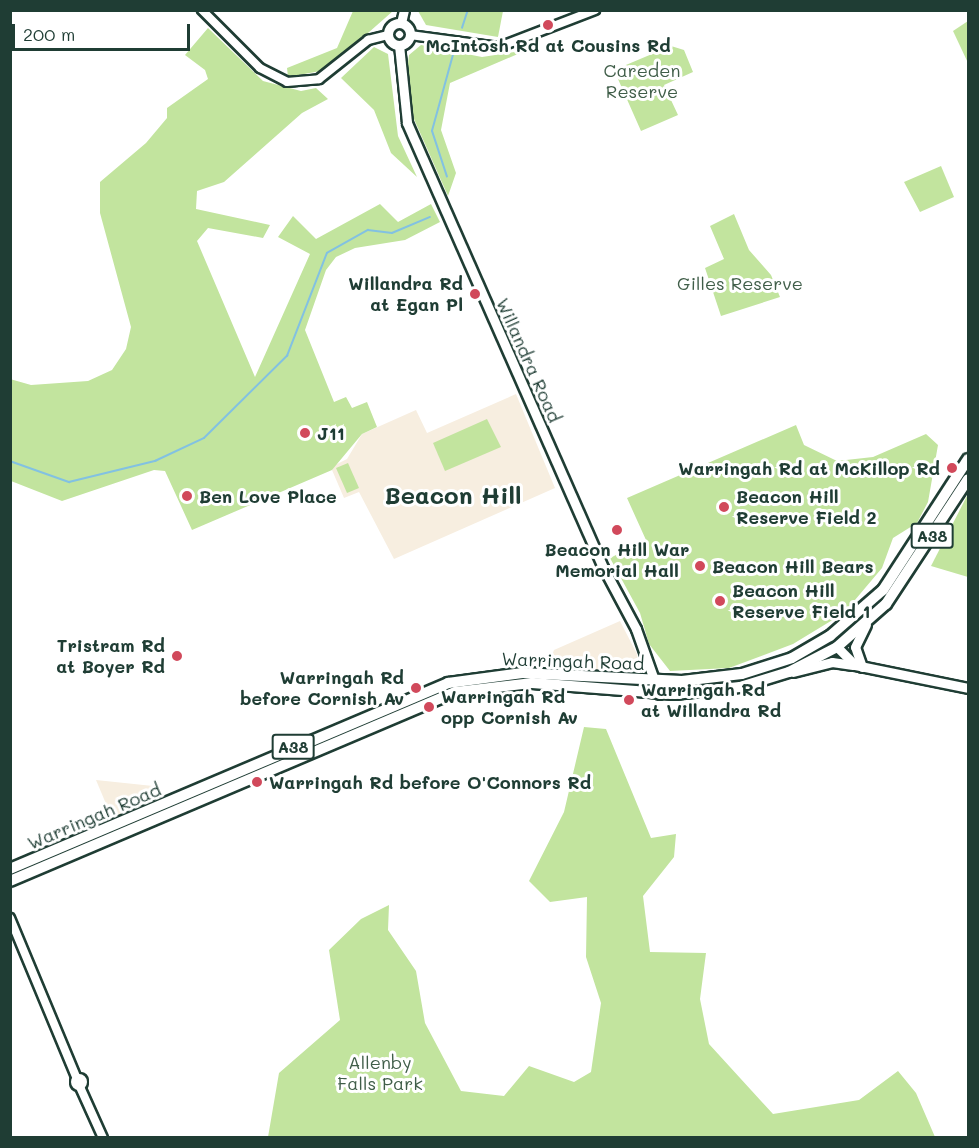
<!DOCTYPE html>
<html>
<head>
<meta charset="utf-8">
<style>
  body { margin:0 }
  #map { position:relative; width:979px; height:1148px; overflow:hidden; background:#fff; font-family:Mali,sans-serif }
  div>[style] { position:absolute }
  .built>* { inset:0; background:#f7eee0 }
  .green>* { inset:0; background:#c2e49e }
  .stream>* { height:1.5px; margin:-0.75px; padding:0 0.75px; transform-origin:0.75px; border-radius:0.75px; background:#82c1e2 }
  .roads { filter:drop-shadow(2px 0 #1f3d34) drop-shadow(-2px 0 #1f3d34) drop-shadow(0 2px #1f3d34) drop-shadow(0 -2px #1f3d34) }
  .minor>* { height:8px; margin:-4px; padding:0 4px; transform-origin:4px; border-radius:4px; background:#fff }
  .minor>.ring { margin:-4px; padding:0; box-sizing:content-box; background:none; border:8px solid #fff; border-radius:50% }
  .major>* { height:9px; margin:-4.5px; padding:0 4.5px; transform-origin:4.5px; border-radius:4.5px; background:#fff }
  .major>.ring { margin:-4.5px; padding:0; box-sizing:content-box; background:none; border:9px solid #fff; border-radius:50% }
  .highway>* { height:10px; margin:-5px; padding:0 5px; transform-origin:5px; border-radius:5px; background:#fff }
  .dots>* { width:16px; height:16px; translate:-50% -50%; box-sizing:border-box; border:3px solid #fff; border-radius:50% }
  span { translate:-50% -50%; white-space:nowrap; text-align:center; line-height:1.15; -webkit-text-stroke:6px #fff; paint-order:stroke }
  .shield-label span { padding:2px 4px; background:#fff; border:2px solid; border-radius:4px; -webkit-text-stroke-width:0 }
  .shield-label { font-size:16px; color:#1f3d34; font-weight:700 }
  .poi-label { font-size:18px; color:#1f3d34; font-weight:700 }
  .right { translate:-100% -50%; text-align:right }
  .left { translate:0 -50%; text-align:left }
  .park-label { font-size:18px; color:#405e49 }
  .street-label { font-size:18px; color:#1f3d34 }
  .district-label { font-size:24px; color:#1f3d34; font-weight:700 }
  .frame { position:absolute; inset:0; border:12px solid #1f3d34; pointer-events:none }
  .scale { position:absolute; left:12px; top:24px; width:178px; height:27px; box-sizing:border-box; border:3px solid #1f3d34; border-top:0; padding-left:8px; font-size:18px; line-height:21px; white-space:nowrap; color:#1f3d34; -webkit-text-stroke:4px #fff; paint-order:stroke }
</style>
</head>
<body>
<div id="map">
  <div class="built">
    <div style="clip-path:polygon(516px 394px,555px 488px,394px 559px,359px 492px,344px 498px,332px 470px,335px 465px,347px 459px,362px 434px,416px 410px,427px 433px)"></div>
    <div style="clip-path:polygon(620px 621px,637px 654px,639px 672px,579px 668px,551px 658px,554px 650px)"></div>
    <div style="clip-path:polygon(96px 780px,153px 786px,160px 794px,112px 818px)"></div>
  </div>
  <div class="green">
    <div style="clip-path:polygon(353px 11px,393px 11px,326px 70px,288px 77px,287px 68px,337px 48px)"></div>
    <div style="clip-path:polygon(418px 11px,503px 11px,498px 37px,426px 25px)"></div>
    <div style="clip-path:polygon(968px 21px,968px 63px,953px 31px)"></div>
    <div style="clip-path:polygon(208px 28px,263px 81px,301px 91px,316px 88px,328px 99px,302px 113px,224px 182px,197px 191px,196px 209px,270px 225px,263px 238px,208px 228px,197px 241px,255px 377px,310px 254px,278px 237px,293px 216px,316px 239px,380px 204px,398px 222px,431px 204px,440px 222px,405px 240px,355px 248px,336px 257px,326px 270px,305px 330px,334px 402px,346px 397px,352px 408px,367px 402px,377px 427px,362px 434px,332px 470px,192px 530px,165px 471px,154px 470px,62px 501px,11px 481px,10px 379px,31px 385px,88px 381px,112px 370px,126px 349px,131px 327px,100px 213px,100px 182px,146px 143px,167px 118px,167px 108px,208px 79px,205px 70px,185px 55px)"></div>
    <div style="clip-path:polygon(421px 45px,482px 57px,527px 50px,450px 83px,441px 130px,456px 173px,448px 196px,414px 119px,406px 80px,409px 55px)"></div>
    <div style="clip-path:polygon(671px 46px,684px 50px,693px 72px,664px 85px,678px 115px,641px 131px,614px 70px)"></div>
    <div style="clip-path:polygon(374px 47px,388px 54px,398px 136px,417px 177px,391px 153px,374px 110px,341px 78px)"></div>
    <div style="clip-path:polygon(941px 166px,954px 197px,920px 212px,904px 182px)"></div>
    <div style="clip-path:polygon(734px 214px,749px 250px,771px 275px,780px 297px,721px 316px,705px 268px,724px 259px,710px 226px)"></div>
    <div style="clip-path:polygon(487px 419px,501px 447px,445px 471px,433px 443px)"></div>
    <div style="clip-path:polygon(796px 425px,804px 445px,837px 461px,873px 457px,926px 434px,938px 445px,928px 502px,917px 523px,893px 538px,882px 568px,844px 613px,793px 644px,729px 668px,670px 671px,649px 644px,640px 613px,610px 558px,646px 540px,627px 498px)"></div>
    <div style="clip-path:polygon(348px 463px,359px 488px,347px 493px,336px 468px)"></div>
    <div style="clip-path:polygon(968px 494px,968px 577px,931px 566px)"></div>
    <div style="clip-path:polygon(584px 727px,606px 729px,651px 838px,676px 834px,674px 857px,643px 896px,650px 952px,706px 953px,700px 999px,709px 1044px,773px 1114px,859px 1100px,898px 1071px,916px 1093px,935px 1137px,268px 1137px,279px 1073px,340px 1020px,329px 950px,361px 919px,389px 905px,388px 930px,416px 971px,425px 1023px,461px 1091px,504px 1096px,529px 1066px,574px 1082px,591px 1072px,601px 1003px,586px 957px,587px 897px,550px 902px,529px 881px,564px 812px)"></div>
  </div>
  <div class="stream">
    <div style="left:462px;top:28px;width:19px;rotate:-72deg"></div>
    <div style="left:447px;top:177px;width:48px;rotate:-108.1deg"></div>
    <div style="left:432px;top:131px;width:79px;rotate:-74.6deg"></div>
    <div style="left:10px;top:461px;width:63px;rotate:19.6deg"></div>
    <div style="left:69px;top:482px;width:89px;rotate:-13.7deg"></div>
    <div style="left:155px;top:461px;width:54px;rotate:-25.1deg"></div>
    <div style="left:204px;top:438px;width:117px;rotate:-44.7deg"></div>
    <div style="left:287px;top:356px;width:110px;rotate:-68.8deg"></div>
    <div style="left:327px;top:253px;width:47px;rotate:-29.3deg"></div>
    <div style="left:368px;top:230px;width:24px;rotate:7deg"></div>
    <div style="left:392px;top:233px;width:41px;rotate:-22.8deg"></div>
  </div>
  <div class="roads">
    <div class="minor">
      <div style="left:202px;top:10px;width:82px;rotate:45deg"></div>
      <div style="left:260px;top:68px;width:30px;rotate:27deg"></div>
      <div style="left:287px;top:82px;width:32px;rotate:-5deg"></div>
      <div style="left:319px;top:79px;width:63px;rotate:-38.5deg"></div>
      <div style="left:368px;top:40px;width:21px;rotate:-14deg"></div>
      <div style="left:410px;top:35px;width:90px;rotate:7.7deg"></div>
      <div style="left:499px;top:47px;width:103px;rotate:-21.1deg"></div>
      <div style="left:10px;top:918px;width:174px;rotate:67.4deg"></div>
      <div class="ring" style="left:75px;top:1078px;width:0;height:0"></div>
      <div style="left:80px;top:1087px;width:56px;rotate:65.7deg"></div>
    </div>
    <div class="major">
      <div style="left:401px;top:23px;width:13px;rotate:-77deg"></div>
      <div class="ring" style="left:388px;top:23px;width:13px;height:13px"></div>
      <div style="left:399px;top:45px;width:78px;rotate:84.1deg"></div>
      <div style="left:407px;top:123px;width:488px;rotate:66.2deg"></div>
      <div style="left:604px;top:569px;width:68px;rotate:61.9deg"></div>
      <div style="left:636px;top:629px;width:69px;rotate:70.5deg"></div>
      <div style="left:837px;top:647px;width:25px;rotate:45deg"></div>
      <div style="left:855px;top:665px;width:115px;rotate:11.5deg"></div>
      <div style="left:862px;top:667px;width:21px;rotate:-109deg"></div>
      <div style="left:855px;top:647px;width:25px;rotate:-64deg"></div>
      <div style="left:793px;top:672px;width:40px;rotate:-14.4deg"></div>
      <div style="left:832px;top:662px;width:21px;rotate:8deg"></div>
    </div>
    <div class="highway">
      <div style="left:10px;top:869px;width:476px;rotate:-23deg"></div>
      <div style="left:448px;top:683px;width:75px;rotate:-7.7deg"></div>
      <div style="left:522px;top:673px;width:160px;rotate:2.9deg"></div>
      <div style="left:682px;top:681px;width:60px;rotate:-6.7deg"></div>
      <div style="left:742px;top:674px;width:52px;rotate:-17.7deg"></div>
      <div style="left:792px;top:658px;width:44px;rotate:-30.1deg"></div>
      <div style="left:830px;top:636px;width:70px;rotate:-41deg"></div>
      <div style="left:883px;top:590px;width:156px;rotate:-57deg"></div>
      <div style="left:10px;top:881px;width:484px;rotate:-23deg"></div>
      <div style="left:456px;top:692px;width:77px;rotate:-6.8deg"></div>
      <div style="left:532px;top:683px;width:143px;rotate:4.4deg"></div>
      <div style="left:675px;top:694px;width:65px;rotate:-6.1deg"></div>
      <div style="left:740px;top:687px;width:51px;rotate:-17deg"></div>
      <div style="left:789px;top:672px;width:54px;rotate:-27.5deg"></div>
      <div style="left:837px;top:647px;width:65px;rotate:-41.3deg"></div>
      <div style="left:886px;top:604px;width:149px;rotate:-56.7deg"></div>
    </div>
  </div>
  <div class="dots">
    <div style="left:548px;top:25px;background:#d1495b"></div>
    <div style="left:475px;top:294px;background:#d1495b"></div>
    <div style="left:305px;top:433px;background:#d1495b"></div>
    <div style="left:952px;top:468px;background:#d1495b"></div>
    <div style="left:187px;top:496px;background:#d1495b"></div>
    <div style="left:724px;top:507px;background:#d1495b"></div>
    <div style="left:617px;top:530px;background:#d1495b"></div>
    <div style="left:700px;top:566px;background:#d1495b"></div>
    <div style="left:720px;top:601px;background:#d1495b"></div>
    <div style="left:177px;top:656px;background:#d1495b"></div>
    <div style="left:416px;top:688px;background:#d1495b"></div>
    <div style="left:629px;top:700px;background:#d1495b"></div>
    <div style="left:429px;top:707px;background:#d1495b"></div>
    <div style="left:257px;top:782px;background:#d1495b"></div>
  </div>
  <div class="shield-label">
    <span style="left:932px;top:536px">A38</span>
    <span style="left:293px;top:747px">A38</span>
  </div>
  <div class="poi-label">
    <span style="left:548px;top:45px">McIntosh Rd at Cousins Rd</span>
    <span class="right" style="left:463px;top:294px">Willandra Rd<br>at Egan Pl</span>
    <span class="left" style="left:317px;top:433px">J11</span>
    <span class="right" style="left:940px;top:468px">Warringah Rd at McKillop Rd</span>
    <span class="left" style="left:199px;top:496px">Ben Love Place</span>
    <span class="left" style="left:736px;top:507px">Beacon Hill<br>Reserve Field 2</span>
    <span style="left:617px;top:560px">Beacon Hill War<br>Memorial Hall</span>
    <span class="left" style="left:712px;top:566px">Beacon Hill Bears</span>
    <span class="left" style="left:732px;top:601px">Beacon Hill<br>Reserve Field 1</span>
    <span class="right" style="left:165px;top:656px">Tristram Rd<br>at Boyer Rd</span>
    <span class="right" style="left:404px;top:688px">Warringah Rd<br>before Cornish Av</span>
    <span class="left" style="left:641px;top:700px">Warringah Rd<br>at Willandra Rd</span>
    <span class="left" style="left:441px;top:707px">Warringah Rd<br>opp Cornish Av</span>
    <span class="left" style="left:269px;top:782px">Warringah Rd before O'Connors Rd</span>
  </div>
  <div class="park-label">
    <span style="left:642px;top:81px">Careden<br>Reserve</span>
    <span style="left:740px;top:283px">Gilles Reserve</span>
    <span style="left:380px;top:1073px">Allenby<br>Falls Park</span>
  </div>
  <div class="street-label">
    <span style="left:529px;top:360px;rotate:66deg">Willandra Road</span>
    <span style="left:573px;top:661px;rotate:2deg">Warringah Road</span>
    <span style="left:94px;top:816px;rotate:-23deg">Warringah Road</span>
  </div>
  <div class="district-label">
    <span style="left:453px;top:495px">Beacon Hill</span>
  </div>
  <div class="frame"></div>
  <div class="scale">200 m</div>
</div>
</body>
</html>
